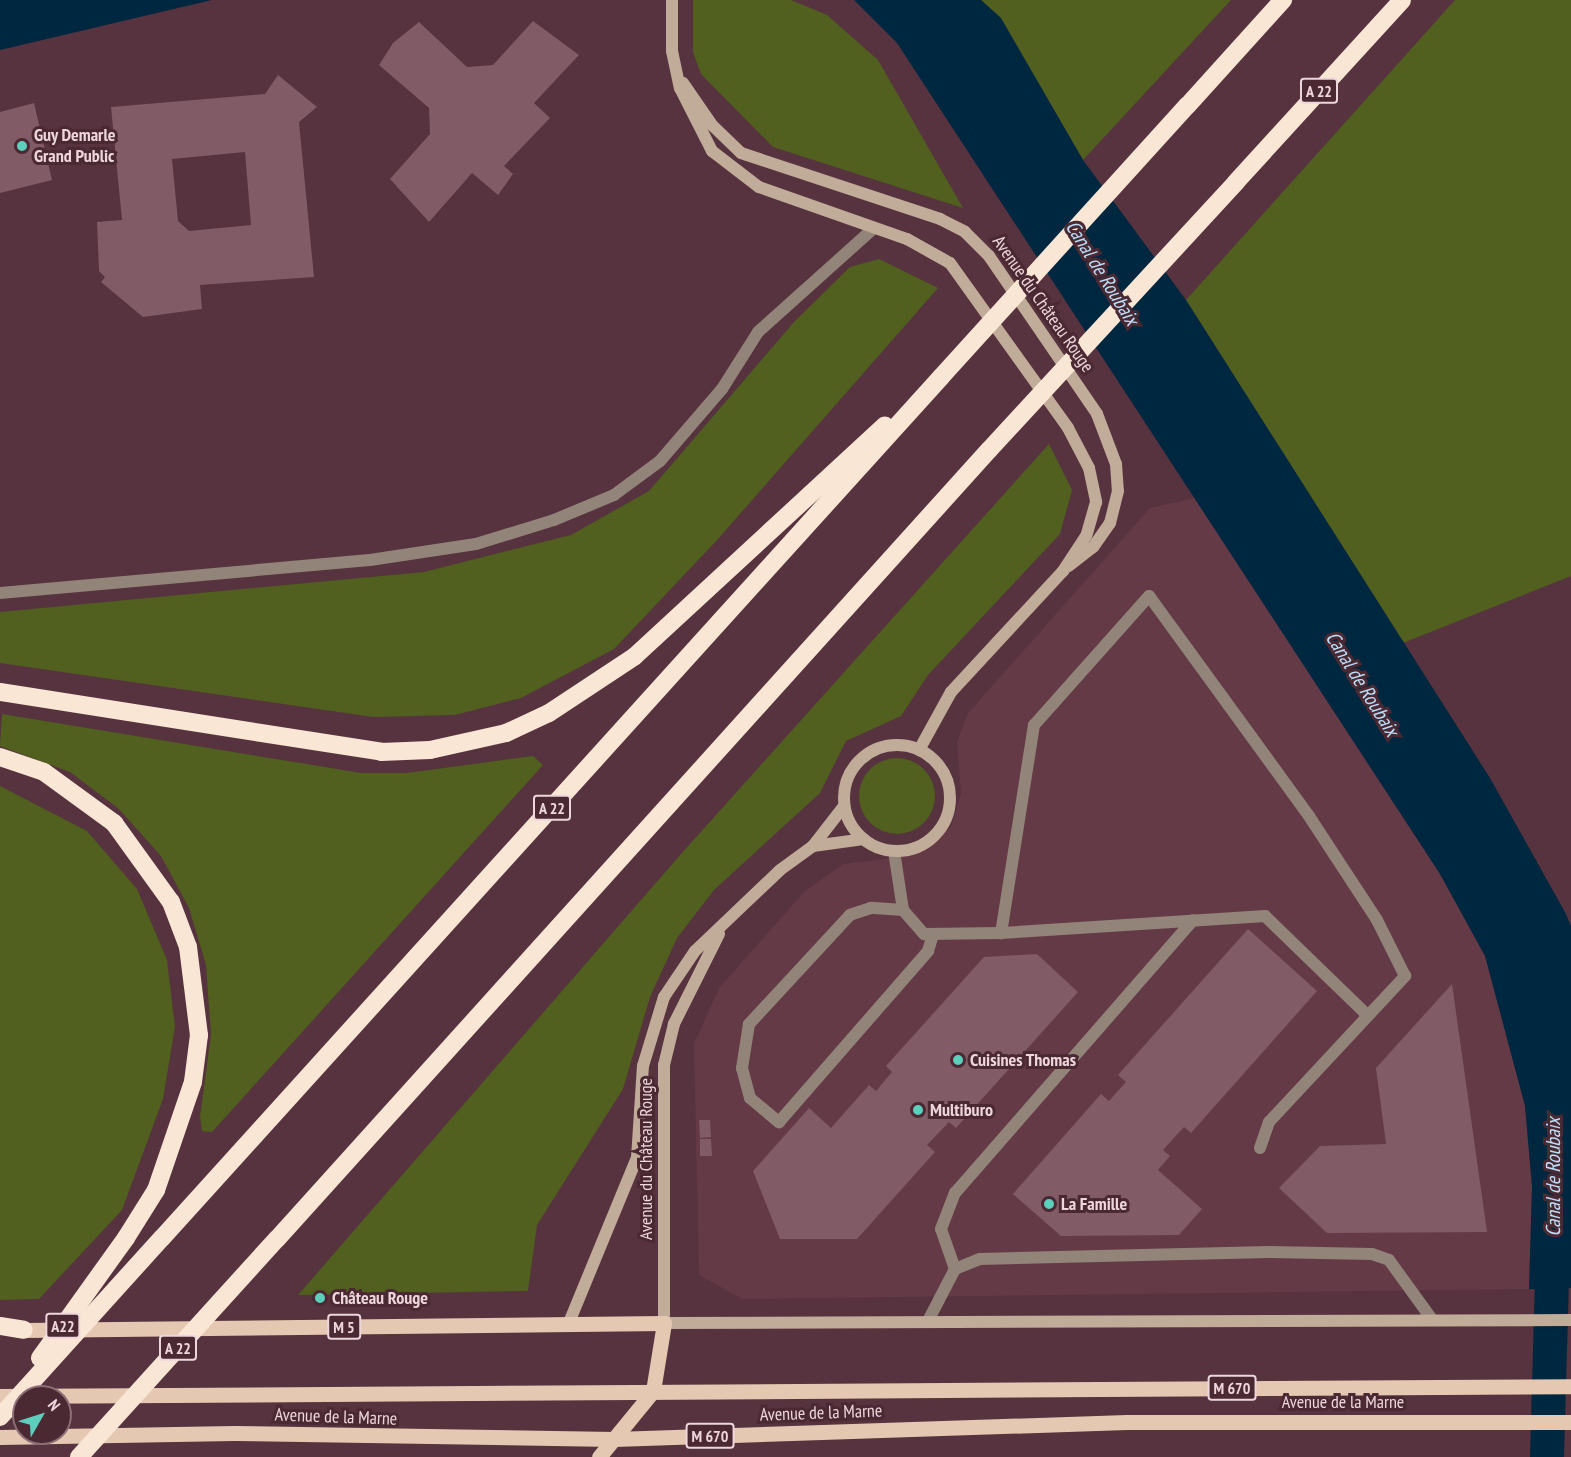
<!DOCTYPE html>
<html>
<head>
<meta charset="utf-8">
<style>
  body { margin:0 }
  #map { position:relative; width:1571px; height:1457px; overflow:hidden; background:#56333e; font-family:"PT Sans Narrow",sans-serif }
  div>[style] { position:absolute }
  .built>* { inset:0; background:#643a47 }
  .green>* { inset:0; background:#515f1f }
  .round { border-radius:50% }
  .water>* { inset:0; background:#002740 }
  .canal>* { height:34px; margin:-17px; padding:0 17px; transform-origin:17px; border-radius:17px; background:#002740 }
  .building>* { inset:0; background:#815b66 }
  .lane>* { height:12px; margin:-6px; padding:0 6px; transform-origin:6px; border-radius:6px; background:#928479 }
  .secondary>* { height:12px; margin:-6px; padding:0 6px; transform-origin:6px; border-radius:6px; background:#c1ab99 }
  .secondary>.ring { margin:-6px; padding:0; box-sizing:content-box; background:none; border:12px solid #c1ab99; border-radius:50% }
  .primary>* { height:15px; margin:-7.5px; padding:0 7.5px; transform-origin:7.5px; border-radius:7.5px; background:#e5c8b1 }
  .highway>* { height:18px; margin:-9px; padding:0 9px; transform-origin:9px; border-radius:9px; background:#fae6d5 }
  .highway-bridge>* { height:18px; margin:-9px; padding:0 9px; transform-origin:9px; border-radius:9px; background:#fae6d5 }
  .dots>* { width:16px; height:16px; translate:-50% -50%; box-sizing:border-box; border:3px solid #4b2933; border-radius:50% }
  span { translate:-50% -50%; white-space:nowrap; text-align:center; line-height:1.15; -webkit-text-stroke:6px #4b2933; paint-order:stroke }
  .shield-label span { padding:2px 4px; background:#4b2933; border:2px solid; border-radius:4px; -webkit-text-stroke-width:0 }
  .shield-label { font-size:16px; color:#edd6dc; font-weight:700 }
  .poi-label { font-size:18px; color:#edd6dc; font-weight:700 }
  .left { translate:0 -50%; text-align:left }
  .street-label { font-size:18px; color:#edd6dc }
  .water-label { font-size:20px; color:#bbe0fc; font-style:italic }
  .north { position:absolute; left:12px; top:1385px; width:60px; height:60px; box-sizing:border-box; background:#4b2933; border:2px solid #8c6e77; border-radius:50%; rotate:51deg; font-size:16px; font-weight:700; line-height:24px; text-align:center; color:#edd6dc }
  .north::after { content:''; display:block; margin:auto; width:21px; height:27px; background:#5ccebb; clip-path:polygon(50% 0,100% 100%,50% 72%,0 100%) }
</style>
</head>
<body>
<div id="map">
  <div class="built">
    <div style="clip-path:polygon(1195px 498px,1440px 874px,1485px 956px,1525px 1106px,1532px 1187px,1529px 1289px,742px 1299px,699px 1275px,694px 1043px,720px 987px,804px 892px,843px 864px,901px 857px,931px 846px,951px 827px,961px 794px,957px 742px,968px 713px,1150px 508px)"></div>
  </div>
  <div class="green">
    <div style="clip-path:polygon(693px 0,791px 0,827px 15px,878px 60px,963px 208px,773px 147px,701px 74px,693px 52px)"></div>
    <div style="clip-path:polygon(981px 0,1231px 0,1083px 160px,1001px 19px)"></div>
    <div style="clip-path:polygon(1455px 0,1571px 0,1571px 576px,1403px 643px,1186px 300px)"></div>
    <div style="clip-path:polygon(879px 259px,938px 288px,718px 539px,614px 649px,521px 698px,455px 715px,373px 717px,0 663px,0 612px,424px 572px,571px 535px,649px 491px,794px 322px,850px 267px)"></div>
    <div style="clip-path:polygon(1049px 444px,1072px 490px,1060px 534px,928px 675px,901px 716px,846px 741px,820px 793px,714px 890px,677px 938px,650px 997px,623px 1089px,537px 1225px,528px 1291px,298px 1295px,681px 854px)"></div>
    <div style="clip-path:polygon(2px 714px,361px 773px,407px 773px,533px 756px,543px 765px,212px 1132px,202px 1131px,200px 1117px,211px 1035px,206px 965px,189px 908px,161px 856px,119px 809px,70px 772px,0 746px)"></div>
    <div class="round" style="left:859px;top:758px;width:76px;height:76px"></div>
    <div style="clip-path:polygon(0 786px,87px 831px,137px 889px,167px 960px,175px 1027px,163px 1099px,122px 1210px,39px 1299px,0 1300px)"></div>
  </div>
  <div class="water">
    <div style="clip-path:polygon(0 0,212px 0,0 50px)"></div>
    <div style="clip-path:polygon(854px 0,981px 0,1001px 18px,1083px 160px,1186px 300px,1490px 778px,1566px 914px,1571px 926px,1571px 1288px,1529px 1289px,1532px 1187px,1525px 1106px,1485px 956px,1440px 874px,897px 43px)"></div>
  </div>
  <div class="canal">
    <div style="left:1547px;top:1457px;width:216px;rotate:-88.4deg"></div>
  </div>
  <div class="building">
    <div style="clip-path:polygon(533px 21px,579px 55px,534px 103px,550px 118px,504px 166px,513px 174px,498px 195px,472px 173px,429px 222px,390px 179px,430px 134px,429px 108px,379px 65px,393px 43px,419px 22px,467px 67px,493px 65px)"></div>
    <div style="clip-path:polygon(evenodd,278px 75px,317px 107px,299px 122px,314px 277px,200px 285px,202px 309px,143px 317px,101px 282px,105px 277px,99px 271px,97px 222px,122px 220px,111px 107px,265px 94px,278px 75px,245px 152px,251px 225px,189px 231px,178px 221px,172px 159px,245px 152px)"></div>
    <div style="clip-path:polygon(34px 103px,52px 180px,0 193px,0 112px)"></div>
    <div style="clip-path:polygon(1248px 929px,1317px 991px,1191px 1133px,1184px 1127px,1163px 1150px,1170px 1156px,1158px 1170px,1202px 1209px,1179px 1235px,1061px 1236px,1013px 1194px,1101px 1094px,1109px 1101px,1126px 1082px,1118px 1075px)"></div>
    <div style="clip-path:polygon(1037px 954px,1078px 992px,956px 1128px,949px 1122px,927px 1145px,935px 1152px,857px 1239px,780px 1239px,753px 1171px,809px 1108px,831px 1128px,869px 1085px,876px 1091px,892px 1072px,886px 1066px,984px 957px)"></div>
    <div style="clip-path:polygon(1452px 984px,1487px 1232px,1327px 1233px,1279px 1188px,1320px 1146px,1386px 1144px,1376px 1068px)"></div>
    <div style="clip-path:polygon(699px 1120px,710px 1120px,711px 1137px,700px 1138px)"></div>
    <div style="clip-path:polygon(700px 1139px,711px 1139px,712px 1156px,700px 1156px)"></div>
  </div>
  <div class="lane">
    <div style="left:0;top:593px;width:371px;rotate:-5.1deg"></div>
    <div style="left:370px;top:560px;width:107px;rotate:-8.6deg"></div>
    <div style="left:476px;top:544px;width:82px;rotate:-17.1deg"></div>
    <div style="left:554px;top:520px;width:65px;rotate:-22.6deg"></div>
    <div style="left:614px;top:495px;width:57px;rotate:-36.5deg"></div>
    <div style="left:660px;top:461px;width:95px;rotate:-49.3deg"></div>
    <div style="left:722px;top:389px;width:67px;rotate:-57.7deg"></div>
    <div style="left:758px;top:332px;width:156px;rotate:-41.9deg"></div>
    <div style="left:894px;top:851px;width:60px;rotate:81.3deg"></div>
    <div style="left:903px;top:910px;width:32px;rotate:49deg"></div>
    <div style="left:924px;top:934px;width:77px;rotate:-0.7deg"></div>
    <div style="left:903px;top:910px;width:32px;rotate:-176deg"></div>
    <div style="left:871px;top:908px;width:22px;rotate:162deg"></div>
    <div style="left:850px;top:915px;width:149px;rotate:132.8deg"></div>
    <div style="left:749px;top:1024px;width:45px;rotate:99deg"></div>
    <div style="left:742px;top:1068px;width:31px;rotate:75deg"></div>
    <div style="left:750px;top:1098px;width:38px;rotate:40deg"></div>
    <div style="left:779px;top:1122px;width:227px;rotate:-48.9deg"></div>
    <div style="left:928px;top:951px;width:17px;rotate:-73deg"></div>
    <div style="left:1260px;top:1148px;width:28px;rotate:-71deg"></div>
    <div style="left:1269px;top:1122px;width:200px;rotate:-47deg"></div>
    <div style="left:1405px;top:976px;width:63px;rotate:-116.6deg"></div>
    <div style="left:1377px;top:920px;width:124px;rotate:-123.2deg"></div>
    <div style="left:1309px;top:816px;width:272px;rotate:-126deg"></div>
    <div style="left:1149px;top:596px;width:173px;rotate:131.7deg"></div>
    <div style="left:1034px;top:725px;width:211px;rotate:99deg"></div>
    <div style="left:1001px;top:933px;width:265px;rotate:-3.7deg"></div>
    <div style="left:1265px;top:916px;width:142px;rotate:44.1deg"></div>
    <div style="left:955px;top:1269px;width:42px;rotate:-109.3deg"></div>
    <div style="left:941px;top:1229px;width:39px;rotate:-69deg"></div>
    <div style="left:955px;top:1193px;width:362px;rotate:-48.9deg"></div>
    <div style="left:928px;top:1321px;width:59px;rotate:-62.6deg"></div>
    <div style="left:955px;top:1269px;width:27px;rotate:-22deg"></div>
    <div style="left:980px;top:1259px;width:289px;rotate:-1.4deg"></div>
    <div style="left:1269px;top:1252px;width:103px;rotate:1.1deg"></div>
    <div style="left:1372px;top:1254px;width:18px;rotate:19deg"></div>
    <div style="left:1389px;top:1260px;width:72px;rotate:54.1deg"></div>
  </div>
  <div class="secondary">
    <div style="left:672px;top:0;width:51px;rotate:90deg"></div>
    <div style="left:672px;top:51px;width:38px;rotate:78deg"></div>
    <div style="left:680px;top:88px;width:71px;rotate:63.1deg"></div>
    <div style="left:712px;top:151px;width:59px;rotate:37.5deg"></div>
    <div style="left:759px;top:187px;width:157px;rotate:19.4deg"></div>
    <div style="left:907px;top:239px;width:49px;rotate:29.2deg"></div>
    <div style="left:950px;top:263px;width:203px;rotate:54.4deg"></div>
    <div style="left:1068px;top:428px;width:45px;rotate:62.3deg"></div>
    <div style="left:1089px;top:468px;width:35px;rotate:78deg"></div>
    <div style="left:1096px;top:502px;width:35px;rotate:106deg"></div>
    <div style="left:1086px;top:536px;width:42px;rotate:123.3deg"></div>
    <div style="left:1063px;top:571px;width:165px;rotate:132.8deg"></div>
    <div style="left:951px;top:692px;width:66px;rotate:118.9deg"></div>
    <div style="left:683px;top:83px;width:51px;rotate:55.4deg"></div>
    <div style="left:712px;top:125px;width:40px;rotate:44deg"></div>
    <div style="left:741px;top:153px;width:210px;rotate:18.3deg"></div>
    <div style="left:940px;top:219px;width:28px;rotate:27deg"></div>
    <div style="left:965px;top:232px;width:34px;rotate:45deg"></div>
    <div style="left:989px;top:256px;width:191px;rotate:55.6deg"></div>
    <div style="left:1097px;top:414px;width:53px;rotate:69.2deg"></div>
    <div style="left:1116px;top:464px;width:27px;rotate:86deg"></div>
    <div style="left:1118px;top:491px;width:33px;rotate:104deg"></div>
    <div style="left:1110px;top:523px;width:29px;rotate:125deg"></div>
    <div style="left:1093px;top:547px;width:31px;rotate:142deg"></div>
    <div class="ring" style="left:844px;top:745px;width:94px;height:94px"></div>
    <div style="left:813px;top:846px;width:51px;rotate:-7.8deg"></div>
    <div style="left:719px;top:934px;width:101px;rotate:116.6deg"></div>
    <div style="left:674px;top:1024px;width:42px;rotate:103.7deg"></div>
    <div style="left:664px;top:1065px;width:258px;rotate:90deg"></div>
    <div style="left:664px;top:1323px;width:907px;rotate:-0.19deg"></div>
    <div style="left:568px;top:1325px;width:181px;rotate:-67.6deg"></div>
    <div style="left:637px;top:1158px;width:92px;rotate:-86.3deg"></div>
    <div style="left:643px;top:1066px;width:72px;rotate:-73.1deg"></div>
    <div style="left:664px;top:997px;width:55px;rotate:-56deg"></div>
    <div style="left:695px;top:951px;width:117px;rotate:-43.6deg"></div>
    <div style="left:780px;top:870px;width:41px;rotate:-36deg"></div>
    <div style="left:813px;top:846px;width:51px;rotate:-52.2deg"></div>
  </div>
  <div class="primary">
    <div style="left:24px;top:1330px;width:640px;rotate:-0.63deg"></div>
    <div style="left:664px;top:1323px;width:69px;rotate:99.2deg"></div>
    <div style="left:653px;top:1391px;width:85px;rotate:129.3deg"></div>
    <div style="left:0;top:1396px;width:1571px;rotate:-0.36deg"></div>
    <div style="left:0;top:1437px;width:234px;rotate:-1deg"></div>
    <div style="left:234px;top:1433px;width:380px;rotate:0.9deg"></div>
    <div style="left:614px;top:1439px;width:513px;rotate:-1.9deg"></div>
    <div style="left:1127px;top:1422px;width:444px"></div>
  </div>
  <div class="highway">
    <div style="left:1188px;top:105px;width:142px;rotate:-47.9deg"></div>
    <div style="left:1236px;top:182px;width:246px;rotate:-47.6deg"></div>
    <div style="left:0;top:692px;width:386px;rotate:8.9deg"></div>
    <div style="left:381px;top:752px;width:49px;rotate:-2.3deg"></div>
    <div style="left:430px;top:750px;width:78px;rotate:-12.6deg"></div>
    <div style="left:506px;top:733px;width:47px;rotate:-24.9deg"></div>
    <div style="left:549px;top:713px;width:103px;rotate:-33.5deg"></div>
    <div style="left:635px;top:656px;width:340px;rotate:-42.7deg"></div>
    <div style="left:0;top:757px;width:46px;rotate:18.8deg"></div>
    <div style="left:44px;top:772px;width:87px;rotate:36.1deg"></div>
    <div style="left:114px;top:823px;width:97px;rotate:54.2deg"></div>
    <div style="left:171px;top:902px;width:48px;rotate:69.3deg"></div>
    <div style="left:188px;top:947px;width:89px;rotate:82.9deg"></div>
    <div style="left:199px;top:1035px;width:47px;rotate:97.3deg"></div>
    <div style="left:193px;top:1082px;width:114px;rotate:108.9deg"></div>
    <div style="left:156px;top:1190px;width:57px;rotate:122deg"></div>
    <div style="left:162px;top:1238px;width:1161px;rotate:-47.86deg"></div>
    <div style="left:277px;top:1239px;width:1063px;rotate:-47.94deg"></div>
    <div style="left:0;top:1326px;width:24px;rotate:9deg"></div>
  </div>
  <div class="highway-bridge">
    <div style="left:941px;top:377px;width:367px;rotate:-47.8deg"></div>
    <div style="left:989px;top:450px;width:364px;rotate:-47.3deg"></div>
    <div style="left:40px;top:1358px;width:148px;rotate:-54.4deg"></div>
    <div style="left:0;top:1417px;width:241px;rotate:-47.9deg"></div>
    <div style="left:79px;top:1457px;width:294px;rotate:-47.8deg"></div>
  </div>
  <div class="dots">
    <div style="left:22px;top:146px;background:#5ccebb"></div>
    <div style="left:958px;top:1060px;background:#5ccebb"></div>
    <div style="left:918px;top:1110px;background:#5ccebb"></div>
    <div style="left:1049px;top:1204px;background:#5ccebb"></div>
    <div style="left:320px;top:1298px;background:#5ccebb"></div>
  </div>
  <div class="shield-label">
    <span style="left:1319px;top:91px">A 22</span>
    <span style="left:552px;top:808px">A 22</span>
    <span style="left:63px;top:1326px">A22</span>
    <span style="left:344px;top:1327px">M 5</span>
    <span style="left:178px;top:1348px">A 22</span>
    <span style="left:1232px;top:1388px">M 670</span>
    <span style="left:710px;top:1436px">M 670</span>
  </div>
  <div class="poi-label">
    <span class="left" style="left:34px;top:146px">Guy Demarle<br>Grand Public</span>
    <span class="left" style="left:970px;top:1060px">Cuisines Thomas</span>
    <span class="left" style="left:930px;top:1110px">Multiburo</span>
    <span class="left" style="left:1061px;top:1204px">La Famille</span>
    <span class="left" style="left:332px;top:1298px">Château Rouge</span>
  </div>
  <div class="street-label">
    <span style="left:1043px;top:304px;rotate:55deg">Avenue du Château Rouge</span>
    <span style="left:646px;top:1159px;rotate:-90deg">Avenue du Château Rouge</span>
    <span style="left:1343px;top:1402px">Avenue de la Marne</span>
    <span style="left:821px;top:1413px;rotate:-2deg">Avenue de la Marne</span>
    <span style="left:336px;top:1417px;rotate:2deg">Avenue de la Marne</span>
  </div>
  <div class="water-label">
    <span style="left:1102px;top:273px;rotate:58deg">Canal de Roubaix</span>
    <span style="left:1362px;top:684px;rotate:58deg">Canal de Roubaix</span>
    <span style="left:1553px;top:1177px;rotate:-90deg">Canal de Roubaix</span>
  </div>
  <div class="north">N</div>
</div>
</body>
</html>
